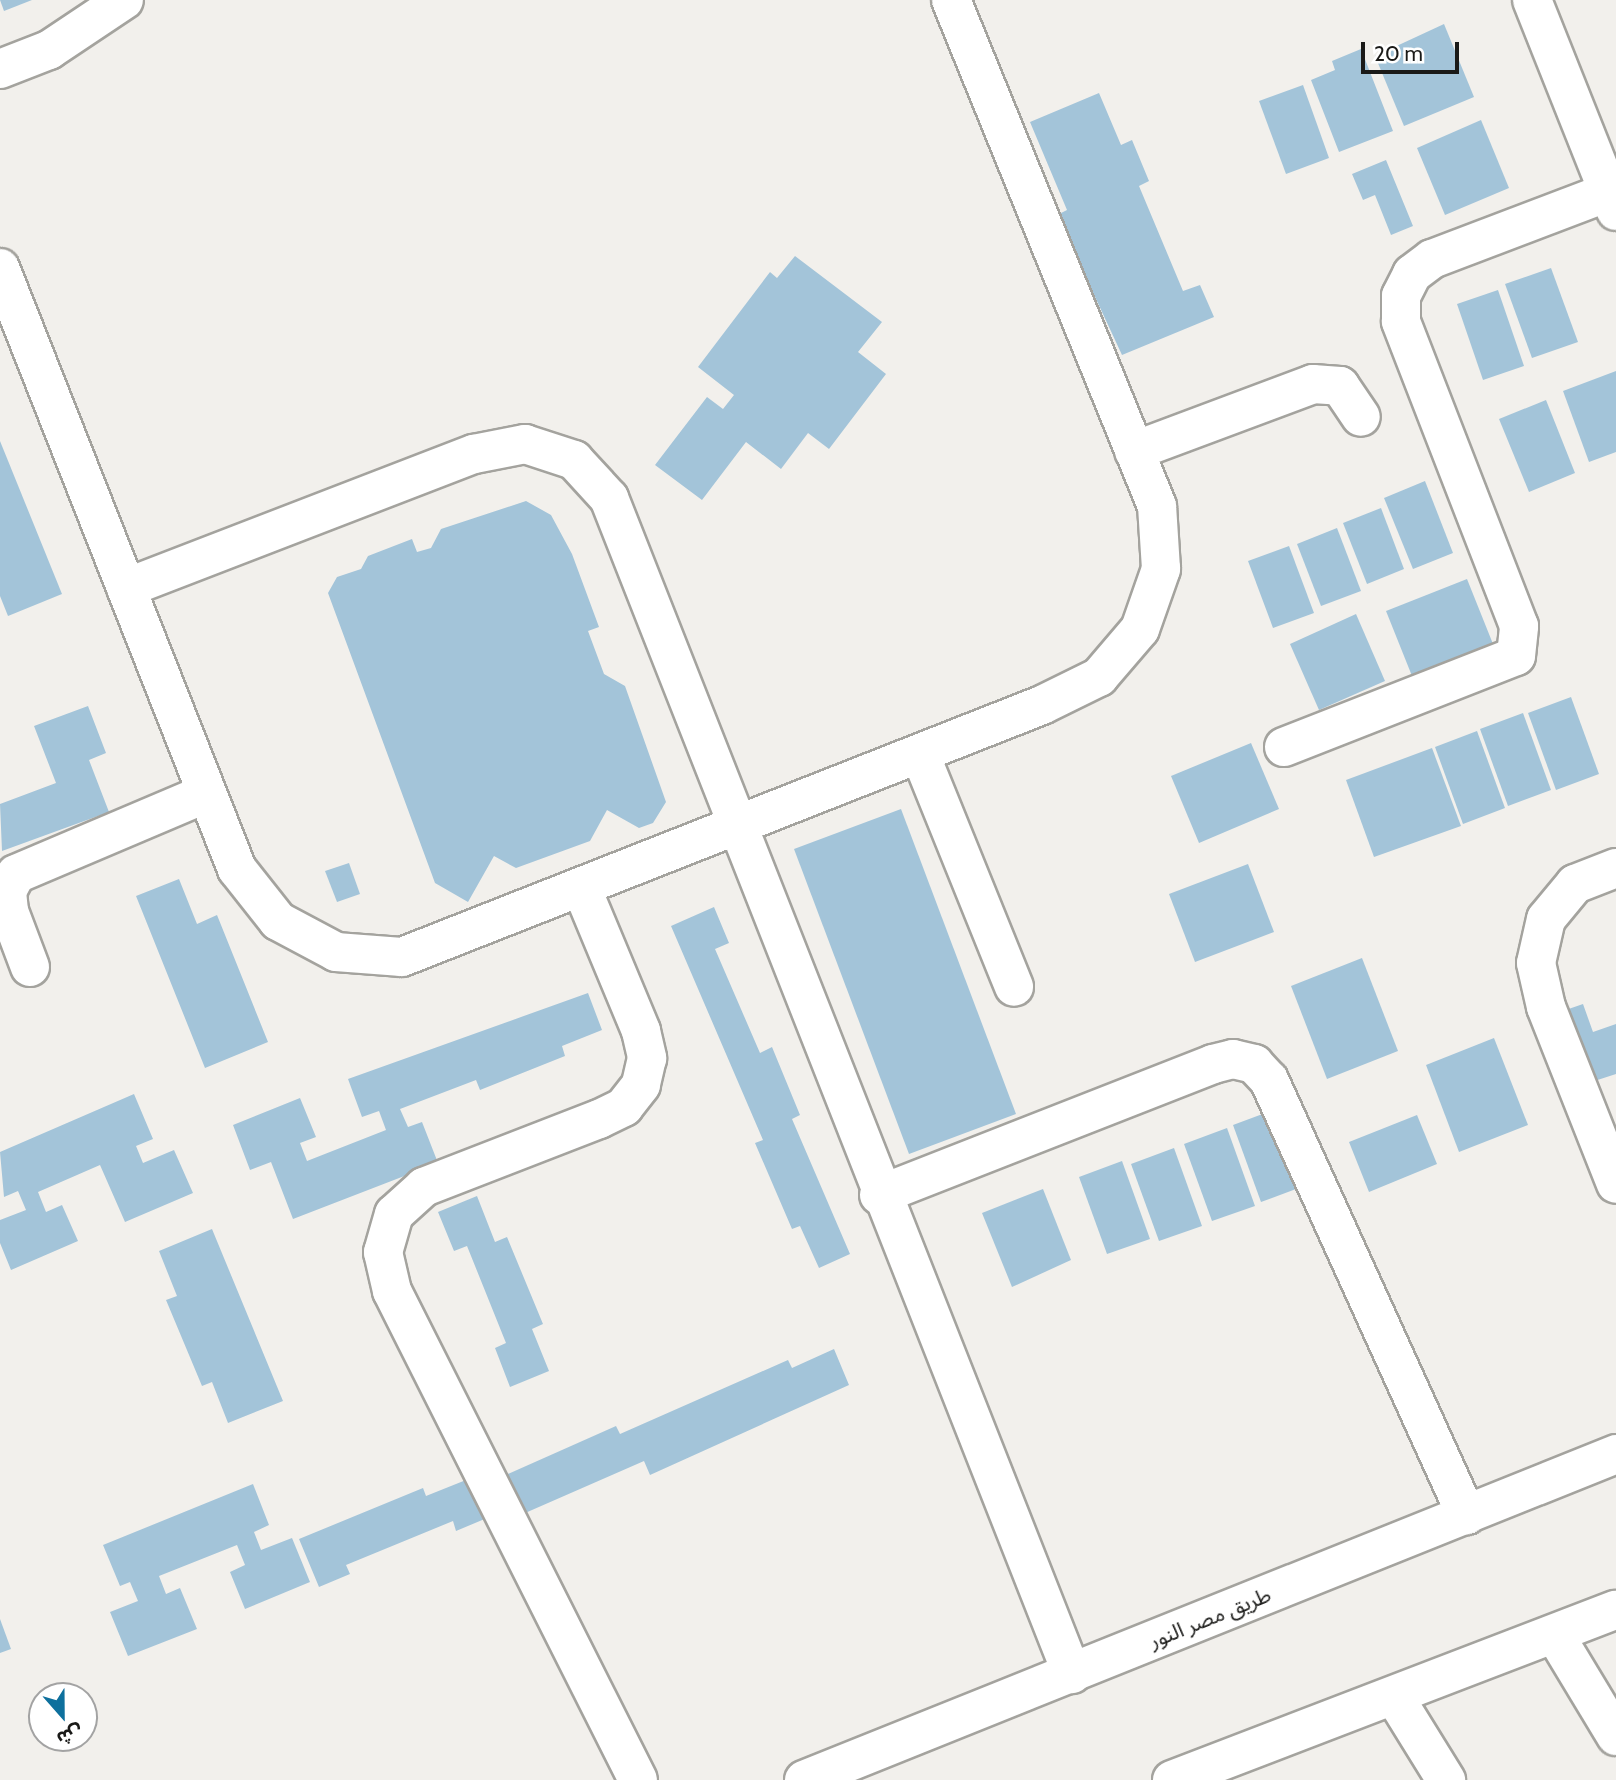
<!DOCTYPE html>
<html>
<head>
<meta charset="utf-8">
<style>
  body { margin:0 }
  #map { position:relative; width:1616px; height:1780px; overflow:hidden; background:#f2f0ec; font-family:Cabin,"Noto Sans Arabic",sans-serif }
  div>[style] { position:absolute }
  .building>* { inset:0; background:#a3c4d9 }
  .roads { filter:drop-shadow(2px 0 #a4a39e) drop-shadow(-2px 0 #a4a39e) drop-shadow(0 2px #a4a39e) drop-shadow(0 -2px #a4a39e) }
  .minor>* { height:38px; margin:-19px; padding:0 19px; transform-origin:19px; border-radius:19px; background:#fff }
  span { translate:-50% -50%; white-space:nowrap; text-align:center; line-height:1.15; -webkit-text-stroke:5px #fff; paint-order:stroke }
  .street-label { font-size:21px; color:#1a1a18 }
  .north { position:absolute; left:28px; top:1682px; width:70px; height:70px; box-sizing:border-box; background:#fff; border:2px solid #a3a3a3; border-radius:50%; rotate:159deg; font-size:19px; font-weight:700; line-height:28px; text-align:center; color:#1a1a18 }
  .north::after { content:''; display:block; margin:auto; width:24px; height:32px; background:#0e709d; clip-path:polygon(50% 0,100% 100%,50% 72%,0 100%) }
  .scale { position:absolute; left:1361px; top:42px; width:98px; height:32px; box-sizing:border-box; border:4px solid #1a1a18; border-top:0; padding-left:9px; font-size:21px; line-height:24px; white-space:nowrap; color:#1a1a18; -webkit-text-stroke:5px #fff; paint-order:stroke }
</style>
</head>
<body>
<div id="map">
  <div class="building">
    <div style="clip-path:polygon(0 0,32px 0,4px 11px)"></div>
    <div style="clip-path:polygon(1444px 24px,1474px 97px,1404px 126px,1375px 56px)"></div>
    <div style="clip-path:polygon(1361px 49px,1393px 131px,1339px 152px,1311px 80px,1335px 70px,1332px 61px)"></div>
    <div style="clip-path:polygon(1303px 85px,1329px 158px,1286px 174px,1259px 101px)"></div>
    <div style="clip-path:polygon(1099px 93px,1121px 145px,1132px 140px,1149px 181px,1139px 186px,1183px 291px,1200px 285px,1214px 317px,1122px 355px,1057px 215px,1067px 210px,1030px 122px)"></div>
    <div style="clip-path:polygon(1481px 120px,1509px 188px,1445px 215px,1417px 148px)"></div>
    <div style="clip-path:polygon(1386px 160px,1413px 226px,1391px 235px,1375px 195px,1363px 200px,1352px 174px)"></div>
    <div style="clip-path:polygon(795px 256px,882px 322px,858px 352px,886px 374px,829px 449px,808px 433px,781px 469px,746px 442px,702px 500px,655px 465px,707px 397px,723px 409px,734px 395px,698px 367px,770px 272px,777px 278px)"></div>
    <div style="clip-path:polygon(1551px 268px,1578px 342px,1532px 358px,1505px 284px)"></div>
    <div style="clip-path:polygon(1498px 290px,1524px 366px,1483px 380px,1457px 304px)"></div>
    <div style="clip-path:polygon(1616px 371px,1616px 452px,1589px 462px,1563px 391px)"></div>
    <div style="clip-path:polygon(1546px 400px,1575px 473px,1529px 492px,1499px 419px)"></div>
    <div style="clip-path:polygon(0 441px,62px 594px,8px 616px,0 596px)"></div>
    <div style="clip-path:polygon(1425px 481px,1453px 553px,1413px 569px,1384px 498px)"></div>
    <div style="clip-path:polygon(526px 501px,551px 515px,572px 554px,599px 627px,588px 631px,604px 674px,625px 686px,666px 802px,653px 823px,639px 828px,607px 810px,590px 841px,516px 868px,494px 856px,468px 902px,435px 883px,328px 593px,337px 577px,361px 569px,368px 556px,412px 539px,417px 552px,431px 548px,441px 529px)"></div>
    <div style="clip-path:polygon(1381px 508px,1404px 569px,1367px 584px,1343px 523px)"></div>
    <div style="clip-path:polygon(1337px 528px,1361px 591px,1321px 606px,1297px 544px)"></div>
    <div style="clip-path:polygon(1289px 546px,1314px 613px,1273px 628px,1248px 561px)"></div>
    <div style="clip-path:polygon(1467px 579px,1495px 649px,1414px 681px,1386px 611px)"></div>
    <div style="clip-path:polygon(1356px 614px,1385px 681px,1319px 710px,1290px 644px)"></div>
    <div style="clip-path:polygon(1571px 697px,1599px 774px,1556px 790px,1528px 713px)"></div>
    <div style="clip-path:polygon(88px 706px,106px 753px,89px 760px,109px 812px,2px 851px,0 804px,56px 783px,34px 726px)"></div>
    <div style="clip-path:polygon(1523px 713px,1551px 790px,1508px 806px,1480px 729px)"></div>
    <div style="clip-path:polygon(1477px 731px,1505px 808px,1463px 824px,1435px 747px)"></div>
    <div style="clip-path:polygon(1251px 743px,1279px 809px,1199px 843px,1171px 776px)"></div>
    <div style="clip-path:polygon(1432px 748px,1461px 826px,1374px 857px,1346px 780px)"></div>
    <div style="clip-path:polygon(901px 809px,1016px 1114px,909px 1154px,794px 849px)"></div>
    <div style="clip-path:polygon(349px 863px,360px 894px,337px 902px,325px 871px)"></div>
    <div style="clip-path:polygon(1248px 864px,1274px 932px,1195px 962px,1169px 894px)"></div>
    <div style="clip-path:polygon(179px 879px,197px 924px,217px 915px,268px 1042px,205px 1068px,136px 896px)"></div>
    <div style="clip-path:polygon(714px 907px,729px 943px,715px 949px,760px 1053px,772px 1047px,800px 1115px,792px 1119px,850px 1254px,819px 1268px,800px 1226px,792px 1229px,755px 1143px,763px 1140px,671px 926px)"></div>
    <div style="clip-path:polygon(1362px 958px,1398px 1051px,1327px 1079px,1291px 986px)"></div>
    <div style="clip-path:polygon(588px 993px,602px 1030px,562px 1046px,565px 1056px,480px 1090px,476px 1080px,400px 1109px,408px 1127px,422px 1122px,438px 1163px,293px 1219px,271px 1162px,250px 1170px,233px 1125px,300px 1098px,316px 1137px,300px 1143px,307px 1161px,386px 1130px,379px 1111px,362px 1117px,348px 1079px)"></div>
    <div style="clip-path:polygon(1583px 1004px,1593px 1032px,1616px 1024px,1616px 1074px,1582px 1085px,1557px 1013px)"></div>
    <div style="clip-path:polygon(1494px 1038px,1528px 1125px,1459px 1152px,1426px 1065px)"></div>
    <div style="clip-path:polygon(134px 1094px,153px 1139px,136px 1146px,143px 1163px,174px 1150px,193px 1193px,125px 1222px,100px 1165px,38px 1192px,46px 1212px,62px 1205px,78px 1241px,11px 1270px,0 1243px,0 1220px,26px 1210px,18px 1191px,4px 1197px,0 1152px)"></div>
    <div style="clip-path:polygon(1276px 1109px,1304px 1186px,1261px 1202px,1233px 1125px)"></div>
    <div style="clip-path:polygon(1417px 1115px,1437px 1164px,1369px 1192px,1349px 1142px)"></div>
    <div style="clip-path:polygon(1227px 1128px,1255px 1206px,1212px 1221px,1184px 1144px)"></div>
    <div style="clip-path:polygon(1174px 1148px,1202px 1226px,1159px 1241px,1131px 1164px)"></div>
    <div style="clip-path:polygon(1122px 1161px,1150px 1239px,1107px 1254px,1079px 1177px)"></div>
    <div style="clip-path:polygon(1043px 1189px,1071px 1260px,1012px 1287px,982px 1213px)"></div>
    <div style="clip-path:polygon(477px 1196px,495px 1242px,507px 1237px,543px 1324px,532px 1329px,549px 1371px,510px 1387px,495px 1348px,506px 1343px,467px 1246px,454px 1251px,438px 1212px)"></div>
    <div style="clip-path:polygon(212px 1229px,283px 1401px,228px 1423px,212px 1382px,202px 1386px,166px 1300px,177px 1296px,159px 1251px)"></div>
    <div style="clip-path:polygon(834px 1349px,849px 1385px,650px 1475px,644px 1461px,516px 1517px,499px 1478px,616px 1426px,620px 1434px,788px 1360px,792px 1368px)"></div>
    <div style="clip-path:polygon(471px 1478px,487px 1518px,456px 1531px,453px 1521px,346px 1565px,350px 1574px,319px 1587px,299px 1539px,423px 1488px,426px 1496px)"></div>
    <div style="clip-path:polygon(253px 1484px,269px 1525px,254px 1532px,261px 1550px,292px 1538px,310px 1582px,245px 1609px,230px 1572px,245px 1565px,237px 1545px,159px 1576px,166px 1594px,180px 1588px,197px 1629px,128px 1656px,110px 1612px,138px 1601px,130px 1582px,120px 1586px,103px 1545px)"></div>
    <div style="clip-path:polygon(0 1619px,11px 1649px,0 1653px)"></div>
  </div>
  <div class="roads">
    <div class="minor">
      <div style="left:1532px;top:0;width:227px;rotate:68.3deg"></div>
      <div style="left:0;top:69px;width:53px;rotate:-21.2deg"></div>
      <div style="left:49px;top:50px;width:90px;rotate:-33.7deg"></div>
      <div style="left:0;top:268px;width:646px;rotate:68.48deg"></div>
      <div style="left:237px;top:869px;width:66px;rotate:51.7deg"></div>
      <div style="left:278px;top:921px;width:66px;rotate:28.1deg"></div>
      <div style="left:336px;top:952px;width:66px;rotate:4.3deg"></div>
      <div style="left:402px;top:957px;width:688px;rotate:-21.49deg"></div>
      <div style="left:1042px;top:705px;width:64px;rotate:-26.2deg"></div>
      <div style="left:1099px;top:677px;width:63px;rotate:-49.5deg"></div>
      <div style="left:1140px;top:629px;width:64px;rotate:-70.7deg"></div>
      <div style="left:1161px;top:569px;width:63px;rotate:-93.6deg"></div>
      <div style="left:1157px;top:506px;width:546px;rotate:-112.15deg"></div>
      <div style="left:1134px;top:451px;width:191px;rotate:-20.5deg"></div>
      <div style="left:1313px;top:384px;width:27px;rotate:4deg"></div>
      <div style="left:1340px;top:386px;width:37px;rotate:56deg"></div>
      <div style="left:126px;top:588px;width:373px;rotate:-21.1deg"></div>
      <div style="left:474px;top:454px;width:52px;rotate:-11.1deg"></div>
      <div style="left:525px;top:444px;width:52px;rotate:18.1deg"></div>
      <div style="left:574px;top:460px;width:52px;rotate:47.4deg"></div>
      <div style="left:609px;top:498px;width:1264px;rotate:68.51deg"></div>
      <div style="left:1284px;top:747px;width:249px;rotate:-21.4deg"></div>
      <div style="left:1516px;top:656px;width:30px;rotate:-84deg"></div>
      <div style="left:1519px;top:626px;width:327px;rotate:-111.2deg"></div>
      <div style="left:1401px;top:321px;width:25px;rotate:-90deg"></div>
      <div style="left:1401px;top:296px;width:25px;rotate:-63deg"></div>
      <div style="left:1412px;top:274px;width:25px;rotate:-37deg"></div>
      <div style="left:1432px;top:259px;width:197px;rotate:-20.8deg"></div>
      <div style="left:920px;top:754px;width:251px;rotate:68deg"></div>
      <div style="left:1616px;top:868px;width:44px;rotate:158.7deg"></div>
      <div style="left:1575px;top:884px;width:45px;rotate:129.6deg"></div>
      <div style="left:1546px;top:919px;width:45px;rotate:102.8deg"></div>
      <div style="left:1536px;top:963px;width:45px;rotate:77.2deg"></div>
      <div style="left:1546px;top:1007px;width:190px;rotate:68.4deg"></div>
      <div style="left:582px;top:889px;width:154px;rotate:67.4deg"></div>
      <div style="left:641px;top:1031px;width:28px;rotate:77deg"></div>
      <div style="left:647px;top:1058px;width:28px;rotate:103deg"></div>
      <div style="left:641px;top:1085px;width:28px;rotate:128deg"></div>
      <div style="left:624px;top:1107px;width:28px;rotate:154deg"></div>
      <div style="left:599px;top:1119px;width:188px;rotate:158.8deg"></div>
      <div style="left:424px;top:1187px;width:40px;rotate:138deg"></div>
      <div style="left:394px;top:1214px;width:40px;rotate:106deg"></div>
      <div style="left:383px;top:1252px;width:40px;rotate:77deg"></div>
      <div style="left:392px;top:1291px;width:547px;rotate:63.29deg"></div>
      <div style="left:30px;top:967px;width:60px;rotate:-110.6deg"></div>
      <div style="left:9px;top:911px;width:20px;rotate:-96deg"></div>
      <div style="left:7px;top:891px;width:19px;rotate:-62deg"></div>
      <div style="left:16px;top:874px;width:207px;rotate:-23deg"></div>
      <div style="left:879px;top:1195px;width:359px;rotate:-21.4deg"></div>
      <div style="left:1213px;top:1064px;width:21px;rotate:-14deg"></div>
      <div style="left:1233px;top:1059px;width:22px;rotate:13deg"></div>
      <div style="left:1254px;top:1064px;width:22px;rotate:47deg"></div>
      <div style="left:1269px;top:1080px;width:478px;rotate:65.6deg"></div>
      <div style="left:1555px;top:1635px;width:118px;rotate:58.9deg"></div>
      <div style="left:1394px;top:1696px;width:99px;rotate:58.2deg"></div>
      <div style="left:804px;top:1780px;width:875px;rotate:-21.87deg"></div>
      <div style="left:1172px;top:1780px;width:475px;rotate:-21deg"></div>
    </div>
  </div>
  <div class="street-label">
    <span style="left:1210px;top:1618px;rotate:-22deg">طريق مصر النور</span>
  </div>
  <div class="north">ش</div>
  <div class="scale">20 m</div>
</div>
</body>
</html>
